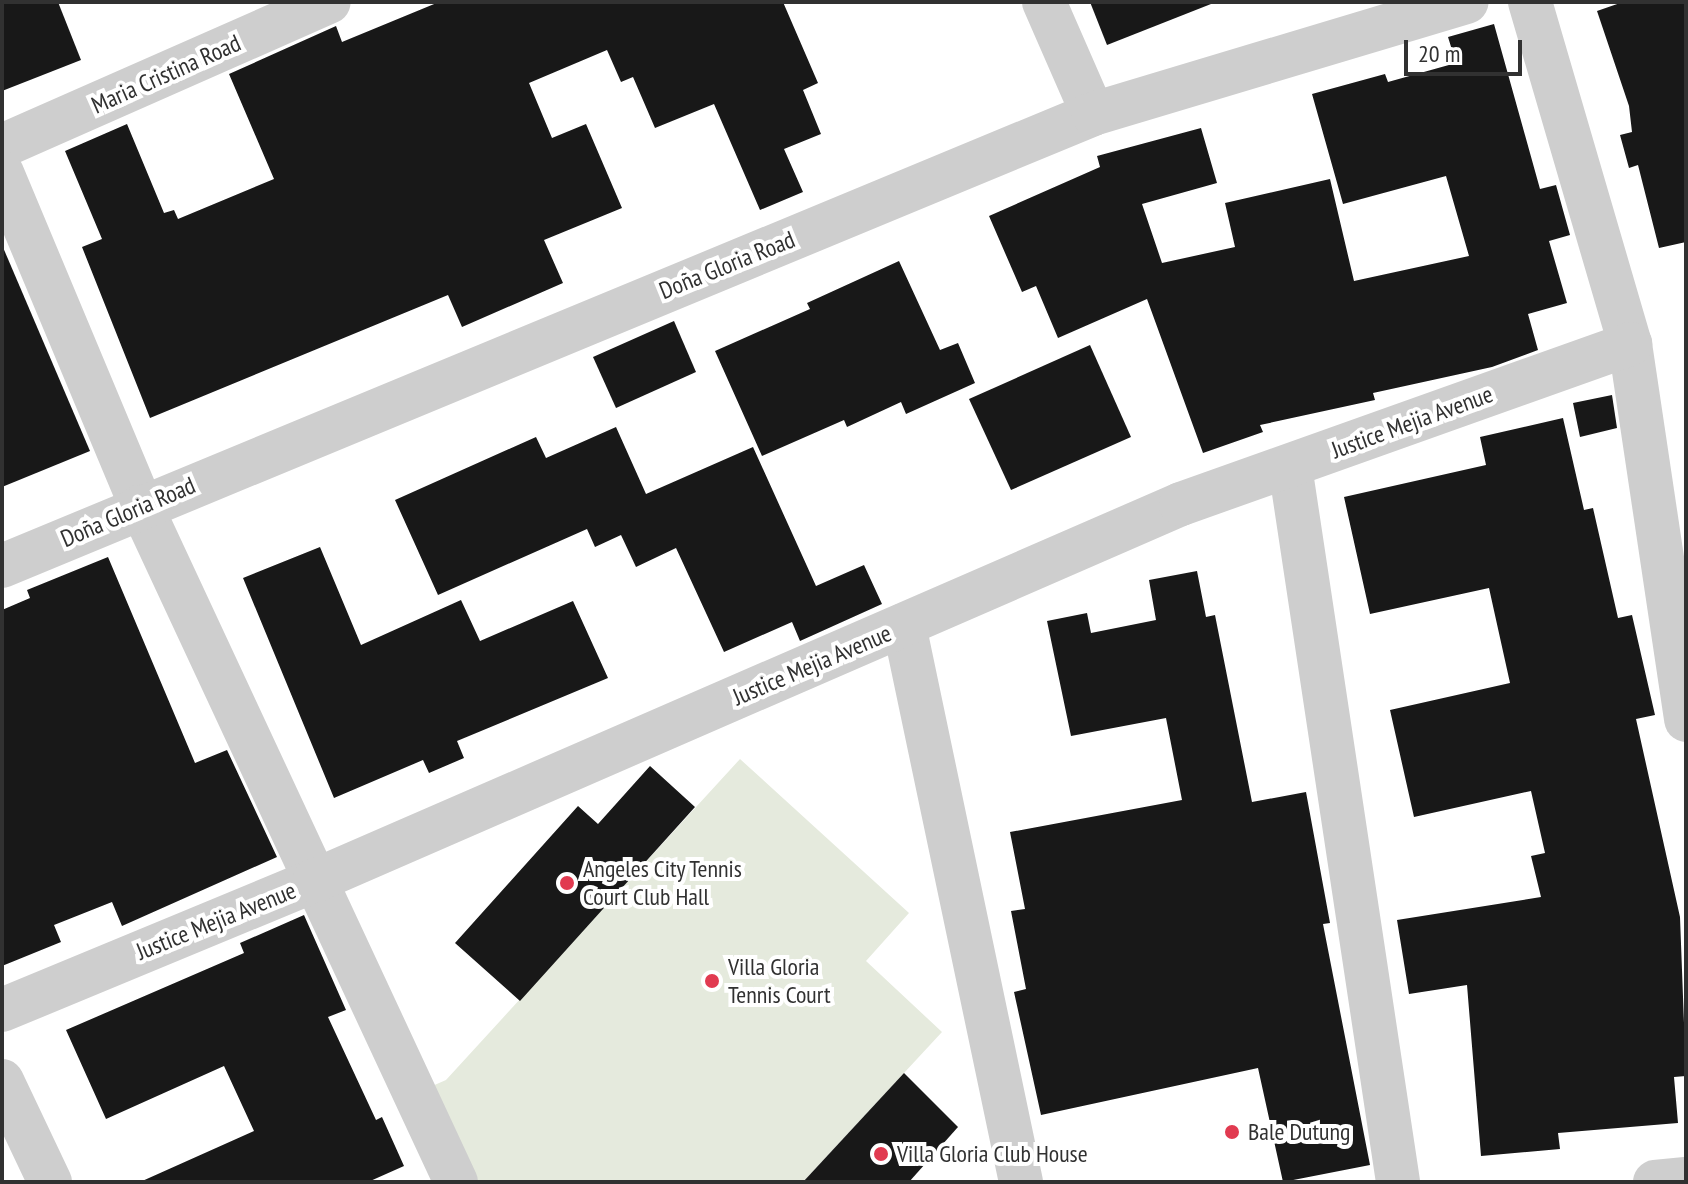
<!DOCTYPE html>
<html>
<head>
<meta charset="utf-8">
<style>
  body { margin:0 }
  #map { position:relative; width:1688px; height:1184px; overflow:hidden; background:#fff; font-family:"PT Sans Narrow",sans-serif }
  div>[style] { position:absolute }
  .green>* { inset:0; background:#e5eadd }
  .building>* { inset:0; background:#181818 }
  .minor>* { height:44px; margin:-22px; padding:0 22px; transform-origin:22px; border-radius:22px; background:#cecece }
  .dots>* { width:22px; height:22px; translate:-50% -50%; box-sizing:border-box; border:4px solid #fff; border-radius:50% }
  span { translate:-50% -50%; white-space:nowrap; text-align:center; line-height:1.15; -webkit-text-stroke:8px #fff; paint-order:stroke }
  .street-label { font-size:24px; color:#313131 }
  .poi-label { font-size:24px; color:#313131 }
  .left { translate:0 -50%; text-align:left }
  .frame { position:absolute; inset:0; border:4px solid #313131; pointer-events:none }
  .scale { position:absolute; left:1404px; top:40px; width:118px; height:36px; box-sizing:border-box; border:4px solid #313131; border-top:0; padding-left:10px; font-size:24px; line-height:28px; white-space:nowrap; color:#313131; -webkit-text-stroke:6px #fff; paint-order:stroke }
</style>
</head>
<body>
<div id="map">
  <div class="green">
    <div style="clip-path:polygon(740px 759px,909px 913px,866px 961px,942px 1032px,803px 1182px,464px 1182px,423px 1090px,446px 1080px)"></div>
  </div>
  <div class="building">
    <div style="clip-path:polygon(2px 2px,58px 2px,81px 60px,2px 91px)"></div>
    <div style="clip-path:polygon(439px 2px,783px 2px,818px 83px,803px 90px,821px 134px,784px 149px,803px 192px,760px 210px,714px 104px,655px 128px,633px 77px,621px 82px,607px 50px,529px 83px,552px 138px,586px 124px,622px 208px,544px 240px,563px 283px,462px 327px,448px 295px,150px 418px,82px 247px,102px 239px,65px 151px,127px 124px,164px 213px,174px 210px,178px 219px,274px 179px,229px 74px,336px 26px,342px 42px)"></div>
    <div style="clip-path:polygon(1090px 2px,1210px 2px,1211px 4px,1107px 45px)"></div>
    <div style="clip-path:polygon(1623px 2px,1686px 2px,1686px 242px,1659px 248px,1638px 165px,1629px 168px,1620px 135px,1632px 132px,1629px 106px,1597px 11px)"></div>
    <div style="clip-path:polygon(1494px 24px,1540px 189px,1556px 185px,1570px 235px,1549px 241px,1567px 303px,1528px 314px,1538px 350px,1492px 367px,1373px 393px,1375px 400px,1260px 425px,1263px 432px,1203px 453px,1147px 299px,1058px 338px,1036px 286px,1022px 292px,989px 216px,1100px 167px,1097px 156px,1201px 128px,1217px 183px,1142px 204px,1162px 263px,1235px 247px,1225px 203px,1330px 179px,1354px 281px,1469px 256px,1446px 176px,1343px 204px,1312px 94px,1385px 74px,1388px 82px,1456px 63px,1448px 37px)"></div>
    <div style="clip-path:polygon(2px 245px,90px 451px,2px 487px)"></div>
    <div style="clip-path:polygon(899px 261px,940px 350px,958px 343px,975px 383px,906px 414px,901px 402px,847px 427px,844px 420px,762px 456px,715px 351px,810px 309px,807px 303px)"></div>
    <div style="clip-path:polygon(674px 321px,696px 372px,616px 408px,593px 357px)"></div>
    <div style="clip-path:polygon(1090px 345px,1131px 437px,1011px 490px,969px 399px)"></div>
    <div style="clip-path:polygon(1612px 395px,1617px 428px,1580px 437px,1573px 403px)"></div>
    <div style="clip-path:polygon(1563px 418px,1584px 510px,1593px 508px,1618px 618px,1632px 615px,1655px 715px,1636px 719px,1680px 917px,1686px 1076px,1674px 1077px,1678px 1123px,1558px 1133px,1560px 1149px,1481px 1156px,1467px 985px,1409px 994px,1397px 920px,1541px 897px,1531px 856px,1545px 853px,1531px 791px,1414px 817px,1390px 710px,1510px 683px,1489px 588px,1370px 614px,1344px 497px,1486px 465px,1480px 437px)"></div>
    <div style="clip-path:polygon(616px 427px,646px 494px,753px 447px,816px 586px,864px 565px,882px 604px,800px 641px,792px 622px,724px 652px,676px 548px,636px 567px,621px 535px,595px 547px,587px 529px,438px 595px,395px 500px,536px 437px,546px 458px)"></div>
    <div style="clip-path:polygon(320px 547px,361px 645px,461px 600px,480px 641px,573px 601px,608px 678px,457px 741px,464px 758px,429px 773px,423px 760px,334px 798px,243px 578px)"></div>
    <div style="clip-path:polygon(108px 557px,195px 763px,227px 750px,277px 857px,122px 926px,112px 902px,54px 925px,61px 942px,2px 966px,2px 610px,30px 598px,27px 590px)"></div>
    <div style="clip-path:polygon(1197px 571px,1206px 617px,1215px 615px,1252px 802px,1306px 792px,1330px 923px,1323px 924px,1370px 1165px,1283px 1182px,1258px 1068px,1041px 1115px,1014px 992px,1026px 989px,1011px 911px,1025px 909px,1010px 832px,1182px 800px,1166px 718px,1071px 736px,1047px 621px,1087px 613px,1091px 633px,1156px 620px,1149px 580px)"></div>
    <div style="clip-path:polygon(650px 766px,695px 807px,520px 1001px,455px 943px,578px 806px,598px 824px)"></div>
    <div style="clip-path:polygon(304px 915px,346px 1010px,328px 1017px,376px 1120px,382px 1117px,404px 1166px,368px 1182px,140px 1182px,254px 1131px,224px 1066px,106px 1119px,66px 1030px,244px 953px,240px 943px)"></div>
    <div style="clip-path:polygon(904px 1073px,958px 1127px,909px 1182px,803px 1182px)"></div>
  </div>
  <div class="minor">
    <div style="left:1044px;top:2px;width:122px;rotate:66.4deg"></div>
    <div style="left:1530px;top:2px;width:356px;rotate:73.7deg"></div>
    <div style="left:1630px;top:344px;width:380px;rotate:81.5deg"></div>
    <div style="left:2px;top:146px;width:357px;rotate:-23.8deg"></div>
    <div style="left:2px;top:173px;width:361px;rotate:67.3deg"></div>
    <div style="left:141px;top:506px;width:746px;rotate:65.02deg"></div>
    <div style="left:1290px;top:466px;width:724px;rotate:81.42deg"></div>
    <div style="left:2px;top:566px;width:1181px;rotate:-22.5deg"></div>
    <div style="left:1093px;top:114px;width:390px;rotate:-16.7deg"></div>
    <div style="left:904px;top:625px;width:569px;rotate:78.14deg"></div>
    <div style="left:2px;top:1010px;width:338px;rotate:-22.5deg"></div>
    <div style="left:314px;top:881px;width:945px;rotate:-23.5deg"></div>
    <div style="left:1181px;top:504px;width:477px;rotate:-19.6deg"></div>
    <div style="left:2px;top:1081px;width:112px;rotate:64.6deg"></div>
    <div style="left:1655px;top:1182px;width:31px;rotate:-6deg"></div>
  </div>
  <div class="dots">
    <div style="left:567px;top:883px;background:#e13a50"></div>
    <div style="left:712px;top:981px;background:#e13a50"></div>
    <div style="left:1232px;top:1132px;background:#e13a50"></div>
    <div style="left:881px;top:1154px;background:#e13a50"></div>
  </div>
  <div class="street-label">
    <span style="left:166px;top:74px;rotate:-24deg">Maria Cristina Road</span>
    <span style="left:727px;top:265px;rotate:-22deg">Doña Gloria Road</span>
    <span style="left:1412px;top:422px;rotate:-20deg">Justice Mejia Avenue</span>
    <span style="left:128px;top:512px;rotate:-23deg">Doña Gloria Road</span>
    <span style="left:812px;top:665px;rotate:-23deg">Justice Mejia Avenue</span>
    <span style="left:216px;top:921px;rotate:-22deg">Justice Mejia Avenue</span>
  </div>
  <div class="poi-label">
    <span class="left" style="left:583px;top:883px">Angeles City Tennis<br>Court Club Hall</span>
    <span class="left" style="left:728px;top:981px">Villa Gloria<br>Tennis Court</span>
    <span class="left" style="left:1248px;top:1132px">Bale Dutung</span>
    <span class="left" style="left:897px;top:1154px">Villa Gloria Club House</span>
  </div>
  <div class="frame"></div>
  <div class="scale">20 m</div>
</div>
</body>
</html>
